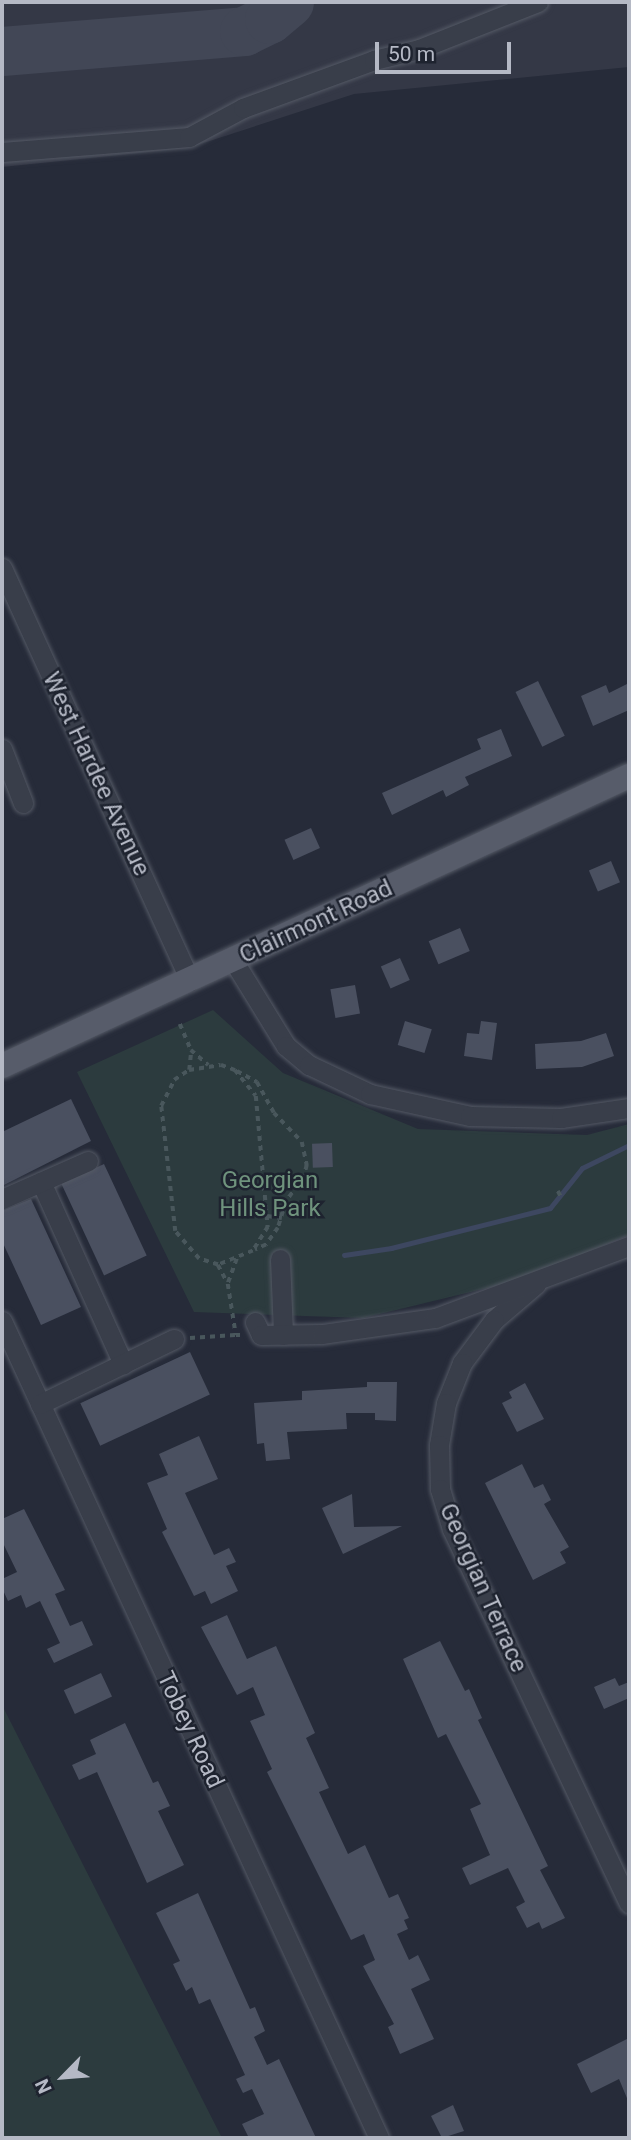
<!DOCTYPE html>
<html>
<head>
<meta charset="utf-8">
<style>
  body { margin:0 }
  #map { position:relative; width:631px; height:2140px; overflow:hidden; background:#262b39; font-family:Roboto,sans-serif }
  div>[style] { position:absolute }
  .airport>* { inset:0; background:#343846 }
  .green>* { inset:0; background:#2c3b3e }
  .stream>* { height:5px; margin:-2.5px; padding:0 2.5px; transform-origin:2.5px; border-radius:2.5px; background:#3d4760 }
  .taxiway>* { height:49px; margin:-24.5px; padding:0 24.5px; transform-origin:24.5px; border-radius:24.5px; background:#424756 }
  .building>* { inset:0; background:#4a5060; transform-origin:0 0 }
  .path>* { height:3.5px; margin-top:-1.75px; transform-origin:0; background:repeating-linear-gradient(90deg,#49575c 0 5px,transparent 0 10px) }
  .roads { filter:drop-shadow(0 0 2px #545965) drop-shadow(0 0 2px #545965) }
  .minor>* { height:19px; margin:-9.5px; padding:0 9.5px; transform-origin:9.5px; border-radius:9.5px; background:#393e4a }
  .major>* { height:24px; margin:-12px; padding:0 12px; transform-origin:12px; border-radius:12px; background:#575c6a }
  span { translate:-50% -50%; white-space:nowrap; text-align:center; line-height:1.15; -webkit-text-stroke:5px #1e232f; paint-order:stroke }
  .street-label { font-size:24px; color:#b5b9c5 }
  .park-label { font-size:24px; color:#6f937d }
  .frame { position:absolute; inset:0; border:4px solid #b5b9c5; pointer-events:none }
  .north { position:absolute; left:28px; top:2042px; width:70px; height:70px; -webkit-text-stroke:5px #1e232f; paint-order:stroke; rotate:245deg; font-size:19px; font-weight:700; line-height:28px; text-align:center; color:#b5b9c5 }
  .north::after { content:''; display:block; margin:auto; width:24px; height:32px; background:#b5b9c5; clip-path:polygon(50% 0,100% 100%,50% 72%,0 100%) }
  .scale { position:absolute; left:375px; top:42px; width:136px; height:32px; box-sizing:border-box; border:4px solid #b5b9c5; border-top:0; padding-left:9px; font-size:21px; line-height:24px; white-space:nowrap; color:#b5b9c5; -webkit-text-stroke:5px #1e232f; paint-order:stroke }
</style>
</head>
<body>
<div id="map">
  <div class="airport">
    <div style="clip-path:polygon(2px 2px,629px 2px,629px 67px,354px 94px,188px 148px,2px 167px)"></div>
  </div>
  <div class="green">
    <div style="clip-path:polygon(213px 1010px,283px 1073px,418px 1129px,587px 1135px,629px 1124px,629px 1235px,516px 1281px,363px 1318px,194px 1312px,77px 1072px)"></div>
    <div style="clip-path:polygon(2px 1705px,41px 1782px,222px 2138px,2px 2138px)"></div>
  </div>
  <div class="stream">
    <div style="left:344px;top:1255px;width:48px;rotate:-8.5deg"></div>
    <div style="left:391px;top:1248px;width:164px;rotate:-14.1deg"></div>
    <div style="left:550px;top:1208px;width:51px;rotate:-51.3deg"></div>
    <div style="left:582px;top:1168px;width:52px;rotate:-26.1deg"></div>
  </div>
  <div class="taxiway">
    <div style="left:2px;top:51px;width:243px;rotate:-4.7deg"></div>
    <div style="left:244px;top:31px;width:28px;rotate:-26deg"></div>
    <div style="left:269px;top:19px;width:26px;rotate:-40deg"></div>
  </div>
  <div class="building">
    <div style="left:538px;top:681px;width:61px;height:25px;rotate:64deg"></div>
    <div style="clip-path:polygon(629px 683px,629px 710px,593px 726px,581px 696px,606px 685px,609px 693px)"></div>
    <div style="clip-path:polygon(501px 729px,512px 756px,465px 777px,469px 785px,446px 797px,443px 790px,392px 815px,382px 793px,481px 749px,477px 739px)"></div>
    <div style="left:311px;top:828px;width:22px;height:29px;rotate:66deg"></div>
    <div style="left:611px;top:861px;width:23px;height:24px;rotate:67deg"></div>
    <div style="left:460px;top:928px;width:25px;height:34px;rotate:67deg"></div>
    <div style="left:400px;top:958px;width:24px;height:21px;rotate:66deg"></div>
    <div style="left:355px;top:985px;width:29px;height:25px;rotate:80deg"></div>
    <div style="left:405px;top:1021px;width:28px;height:25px;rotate:17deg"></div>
    <div style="clip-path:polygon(481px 1021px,497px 1023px,492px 1060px,464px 1056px,467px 1033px,479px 1034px)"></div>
    <div style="clip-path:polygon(606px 1033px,614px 1056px,582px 1067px,536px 1069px,535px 1044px,581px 1041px)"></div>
    <div style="clip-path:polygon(71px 1099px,91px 1141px,2px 1186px,2px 1132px)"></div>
    <div style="left:332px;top:1143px;width:24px;height:20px;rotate:88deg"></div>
    <div style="left:104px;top:1164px;width:101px;height:47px;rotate:65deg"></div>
    <div style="clip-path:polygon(31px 1199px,81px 1307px,41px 1325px,2px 1241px,2px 1211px)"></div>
    <div style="left:190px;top:1352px;width:47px;height:121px;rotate:65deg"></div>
    <div style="clip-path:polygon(367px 1382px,397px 1382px,396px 1421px,375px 1420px,375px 1413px,346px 1413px,347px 1429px,287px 1432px,290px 1459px,266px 1461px,264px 1443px,257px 1444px,254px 1403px,302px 1400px,302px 1391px,367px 1387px)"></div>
    <div style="clip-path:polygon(525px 1383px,544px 1419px,517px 1432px,502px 1403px,512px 1398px,509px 1392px)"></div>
    <div style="clip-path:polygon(199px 1436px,218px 1479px,185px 1493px,214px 1555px,229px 1548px,236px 1562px,226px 1566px,238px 1591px,211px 1604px,205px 1591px,194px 1596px,162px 1532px,167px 1529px,147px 1483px,168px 1475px,159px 1454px)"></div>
    <div style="clip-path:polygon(522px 1464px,534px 1488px,543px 1484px,551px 1500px,544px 1504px,569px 1547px,560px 1552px,566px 1563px,533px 1580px,485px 1483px)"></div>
    <div style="clip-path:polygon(352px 1494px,354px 1527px,402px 1526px,343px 1554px,322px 1508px)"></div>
    <div style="clip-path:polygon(24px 1509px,65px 1590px,55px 1594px,70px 1626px,82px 1621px,93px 1645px,54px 1663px,47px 1649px,60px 1643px,40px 1601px,26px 1608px,21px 1595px,8px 1601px,2px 1588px,2px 1579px,17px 1572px,2px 1541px,2px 1519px)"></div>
    <div style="clip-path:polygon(227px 1615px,247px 1659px,276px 1646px,315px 1733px,306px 1738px,329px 1788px,319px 1792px,348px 1854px,365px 1845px,389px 1898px,398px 1894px,409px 1918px,404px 1920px,408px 1929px,397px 1934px,409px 1960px,418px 1955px,430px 1980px,411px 1989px,434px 2039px,400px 2054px,388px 2027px,394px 2024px,363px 1966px,375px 1960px,364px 1934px,351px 1940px,267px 1772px,272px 1769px,250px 1721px,265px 1715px,253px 1687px,237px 1695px,201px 1627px)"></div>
    <div style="clip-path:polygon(440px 1641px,465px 1691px,469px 1689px,482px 1718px,478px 1720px,548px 1866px,540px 1870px,565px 1918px,542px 1929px,539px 1922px,527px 1928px,516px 1907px,525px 1902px,508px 1868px,470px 1885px,462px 1868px,490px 1855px,470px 1809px,481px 1804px,446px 1734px,438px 1738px,403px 1659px)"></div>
    <div style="left:101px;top:1673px;width:26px;height:41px;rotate:65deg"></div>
    <div style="clip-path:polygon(615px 1678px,619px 1686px,629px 1682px,629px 1698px,604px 1709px,594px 1687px)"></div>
    <div style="clip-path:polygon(125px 1723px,153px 1783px,158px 1781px,170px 1806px,158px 1811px,184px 1865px,147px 1883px,97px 1772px,79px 1780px,72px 1765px,96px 1754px,90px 1740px)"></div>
    <div style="clip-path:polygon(198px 1893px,250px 2009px,255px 2007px,265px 2031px,254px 2037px,267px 2065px,279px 2059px,316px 2138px,249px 2138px,242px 2124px,264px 2114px,252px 2089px,243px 2093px,236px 2079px,245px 2075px,210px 1999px,199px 2004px,192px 1987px,186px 1991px,173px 1964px,180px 1961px,156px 1913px)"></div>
    <div style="clip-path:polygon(629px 2038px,629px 2103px,619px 2079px,591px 2093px,577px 2064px)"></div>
    <div style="clip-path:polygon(453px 2105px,464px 2131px,442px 2138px,431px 2116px)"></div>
  </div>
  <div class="path">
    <div style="left:180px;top:1024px;width:28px;rotate:67deg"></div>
    <div style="left:191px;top:1050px;width:23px;rotate:41deg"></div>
    <div style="left:221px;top:1065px;width:15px;rotate:20deg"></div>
    <div style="left:235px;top:1070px;width:33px;rotate:51deg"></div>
    <div style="left:256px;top:1096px;width:132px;rotate:84.8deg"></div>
    <div style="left:268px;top:1227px;width:28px;rotate:122deg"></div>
    <div style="left:253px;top:1251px;width:38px;rotate:158deg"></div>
    <div style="left:218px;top:1265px;width:20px;rotate:-162deg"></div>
    <div style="left:199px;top:1259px;width:37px;rotate:-131deg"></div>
    <div style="left:175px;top:1231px;width:126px;rotate:-96.4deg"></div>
    <div style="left:161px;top:1106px;width:29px;rotate:-63deg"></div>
    <div style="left:174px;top:1080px;width:18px;rotate:-34deg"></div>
    <div style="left:189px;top:1070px;width:32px;rotate:-9deg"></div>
    <div style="left:189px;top:1070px;width:20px;rotate:-84deg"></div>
    <div style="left:237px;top:1071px;width:23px;rotate:29deg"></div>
    <div style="left:257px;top:1082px;width:35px;rotate:61deg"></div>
    <div style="left:274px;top:1113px;width:40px;rotate:46deg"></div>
    <div style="left:302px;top:1142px;width:24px;rotate:78deg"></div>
    <div style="left:307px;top:1165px;width:12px;rotate:104deg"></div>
    <div style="left:304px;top:1177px;width:31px;rotate:126deg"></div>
    <div style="left:286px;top:1202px;width:27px;rotate:107deg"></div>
    <div style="left:278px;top:1228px;width:21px;rotate:125deg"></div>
    <div style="left:266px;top:1245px;width:12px;rotate:156deg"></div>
    <div style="left:558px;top:1191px;width:9px;rotate:63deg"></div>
    <div style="left:267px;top:1216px;width:15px;rotate:8deg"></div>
    <div style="left:237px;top:1259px;width:27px;rotate:110deg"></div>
    <div style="left:228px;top:1284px;width:52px;rotate:81.1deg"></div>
    <div style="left:236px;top:1335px;width:4px"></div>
    <div style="left:218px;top:1265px;width:19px;rotate:62deg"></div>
    <div style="left:190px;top:1338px;width:45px;rotate:-3.8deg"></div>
  </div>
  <div class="roads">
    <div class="minor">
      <div style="left:2px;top:152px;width:188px;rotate:-4.6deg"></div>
      <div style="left:189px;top:137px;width:61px;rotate:-28.2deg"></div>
      <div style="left:243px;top:108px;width:140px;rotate:-20.1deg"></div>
      <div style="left:374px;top:60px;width:46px;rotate:-13.7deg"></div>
      <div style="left:419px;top:49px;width:128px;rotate:-21.6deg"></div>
      <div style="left:2px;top:568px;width:454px;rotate:65.5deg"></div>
      <div style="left:2px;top:749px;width:58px;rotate:68.7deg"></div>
      <div style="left:233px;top:960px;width:101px;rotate:58.4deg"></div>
      <div style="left:286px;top:1046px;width:30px;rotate:40deg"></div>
      <div style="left:309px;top:1065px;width:68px;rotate:25.4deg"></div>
      <div style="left:370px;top:1094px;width:102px;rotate:12.4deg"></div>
      <div style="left:470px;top:1116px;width:91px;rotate:1.3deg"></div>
      <div style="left:561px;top:1118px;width:69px;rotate:-8.4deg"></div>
      <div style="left:41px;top:1182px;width:200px;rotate:65.7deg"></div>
      <div style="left:2px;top:1199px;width:94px;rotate:-23.8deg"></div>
      <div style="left:280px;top:1259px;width:76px;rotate:87.7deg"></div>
      <div style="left:536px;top:1284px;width:55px;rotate:139.4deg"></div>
      <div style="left:494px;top:1320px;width:54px;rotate:126.7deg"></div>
      <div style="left:462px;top:1363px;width:43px;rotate:111.8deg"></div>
      <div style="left:446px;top:1403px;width:43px;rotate:99.5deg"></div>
      <div style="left:439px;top:1445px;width:44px;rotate:88.7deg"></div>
      <div style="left:440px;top:1489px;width:42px;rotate:73.3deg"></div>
      <div style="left:452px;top:1529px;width:414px;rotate:64.7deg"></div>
      <div style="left:2px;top:1321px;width:900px;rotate:65.23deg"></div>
      <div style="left:255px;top:1322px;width:14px;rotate:65deg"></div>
      <div style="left:261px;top:1335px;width:61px;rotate:-0.9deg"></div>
      <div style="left:322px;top:1334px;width:114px;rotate:-8.1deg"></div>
      <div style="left:435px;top:1318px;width:207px;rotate:-20.4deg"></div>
      <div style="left:40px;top:1404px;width:149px;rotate:-25.9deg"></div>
    </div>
    <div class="major">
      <div style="left:2px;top:1066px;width:691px;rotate:-24.82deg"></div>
    </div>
  </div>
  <div class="street-label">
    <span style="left:96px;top:774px;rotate:65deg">West Hardee Avenue</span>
    <span style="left:316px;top:922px;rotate:-25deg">Clairmont Road</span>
    <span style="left:483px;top:1588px;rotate:66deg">Georgian Terrace</span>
    <span style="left:190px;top:1730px;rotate:65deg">Tobey Road</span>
  </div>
  <div class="park-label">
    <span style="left:270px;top:1195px">Georgian<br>Hills Park</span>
  </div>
  <div class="frame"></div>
  <div class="north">N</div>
  <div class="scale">50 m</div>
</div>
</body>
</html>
